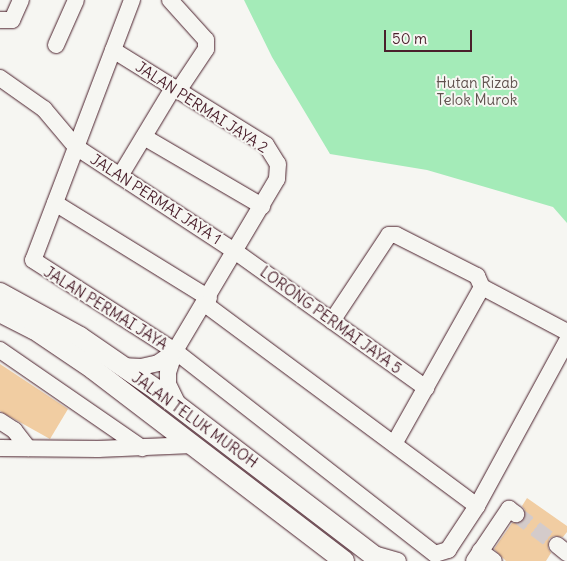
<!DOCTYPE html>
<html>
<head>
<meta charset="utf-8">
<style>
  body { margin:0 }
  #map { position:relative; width:567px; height:561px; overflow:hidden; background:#f6f6f2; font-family:Delius,sans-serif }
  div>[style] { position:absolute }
  .green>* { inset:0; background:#a4ebb8 }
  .building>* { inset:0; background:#f1cda2 }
  .minor-tunnel>* { height:16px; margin-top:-8px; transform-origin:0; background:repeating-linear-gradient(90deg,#d4cbca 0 16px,transparent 0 24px) }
  .roads { filter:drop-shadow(0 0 1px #4a1f2b) drop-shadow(0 0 1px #4a1f2b) }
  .minor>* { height:16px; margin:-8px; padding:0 8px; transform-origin:8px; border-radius:8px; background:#f6f6f2 }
  .major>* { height:20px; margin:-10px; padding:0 10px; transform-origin:10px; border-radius:10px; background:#f6f6f2 }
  span { translate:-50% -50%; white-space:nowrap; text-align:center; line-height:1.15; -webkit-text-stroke:4px #f6f6f2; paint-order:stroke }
  .park-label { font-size:15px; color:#60524e }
  .street-label { font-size:15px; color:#4a1f2b }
  .scale { position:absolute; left:384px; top:30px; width:88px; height:22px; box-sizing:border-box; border:2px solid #4a1f2b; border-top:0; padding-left:6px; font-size:15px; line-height:18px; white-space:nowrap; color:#4a1f2b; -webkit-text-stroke:4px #f6f6f2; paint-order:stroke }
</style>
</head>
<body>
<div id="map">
  <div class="green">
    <div style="clip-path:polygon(244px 0,567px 0,567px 223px,553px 207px,427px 170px,330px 154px,272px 57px)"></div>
  </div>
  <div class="building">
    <div style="clip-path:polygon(0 364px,68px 409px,50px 439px,0 411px)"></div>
    <div style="clip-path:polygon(527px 498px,567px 526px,567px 532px,563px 537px,554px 536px,549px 539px,548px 548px,551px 553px,546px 561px,506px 561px,494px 549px,512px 523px,520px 523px,524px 519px,525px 510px,522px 506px)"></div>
  </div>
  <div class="minor-tunnel">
    <div style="left:516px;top:514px;width:51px;rotate:37.1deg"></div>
  </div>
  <div class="roads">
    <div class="minor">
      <div style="left:132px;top:0;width:278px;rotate:110.8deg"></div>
      <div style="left:33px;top:260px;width:169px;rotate:32.7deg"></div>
      <div style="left:175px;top:351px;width:330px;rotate:38deg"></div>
      <div style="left:435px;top:554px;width:14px;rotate:-17deg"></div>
      <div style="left:448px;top:550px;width:53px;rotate:-56.6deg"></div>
      <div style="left:170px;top:0;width:54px;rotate:48deg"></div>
      <div style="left:206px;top:40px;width:9px;rotate:90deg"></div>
      <div style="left:206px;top:49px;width:50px;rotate:123.7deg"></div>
      <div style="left:0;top:20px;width:12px"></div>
      <div style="left:12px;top:20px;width:22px;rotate:-66deg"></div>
      <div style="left:56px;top:45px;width:49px;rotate:-66deg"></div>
      <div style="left:113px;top:50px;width:180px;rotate:31.8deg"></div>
      <div style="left:266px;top:145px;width:22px;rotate:58deg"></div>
      <div style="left:278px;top:164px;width:15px;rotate:94deg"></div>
      <div style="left:277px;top:179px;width:200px;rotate:120.7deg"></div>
      <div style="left:175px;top:351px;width:22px;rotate:108deg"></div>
      <div style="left:168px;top:372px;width:12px;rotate:90deg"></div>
      <div style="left:168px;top:384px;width:25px;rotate:64deg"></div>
      <div style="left:0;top:78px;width:54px;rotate:35.2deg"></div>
      <div style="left:44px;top:109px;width:50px;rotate:49.9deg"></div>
      <div style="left:76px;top:147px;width:191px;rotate:33.3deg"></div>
      <div style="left:236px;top:252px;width:234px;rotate:35.6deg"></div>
      <div style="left:144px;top:137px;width:137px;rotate:30.3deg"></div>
      <div style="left:120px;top:176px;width:103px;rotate:-58.9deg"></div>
      <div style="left:55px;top:203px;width:181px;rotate:31.7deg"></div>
      <div style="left:482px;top:287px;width:96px;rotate:27.9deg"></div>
      <div style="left:205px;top:304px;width:339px;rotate:36.6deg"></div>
      <div style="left:477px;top:506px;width:188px;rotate:-61.4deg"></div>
      <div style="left:332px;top:321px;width:103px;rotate:-56.5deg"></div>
      <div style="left:389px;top:235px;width:7px"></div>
      <div style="left:396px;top:235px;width:91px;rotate:26.8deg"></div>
      <div style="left:477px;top:276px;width:12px;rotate:66deg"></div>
      <div style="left:0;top:350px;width:173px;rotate:34.6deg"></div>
      <div style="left:122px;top:366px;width:19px;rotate:3deg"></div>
      <div style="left:141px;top:367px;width:17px;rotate:-13deg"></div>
      <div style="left:158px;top:363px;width:21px;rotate:-35deg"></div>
      <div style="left:0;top:421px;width:17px;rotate:33deg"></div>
      <div style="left:14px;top:430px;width:23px;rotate:52deg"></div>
      <div style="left:394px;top:444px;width:180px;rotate:-60.7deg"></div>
      <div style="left:0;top:448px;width:98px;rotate:0.6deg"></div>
      <div style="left:98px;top:449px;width:95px;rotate:-2.4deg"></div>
      <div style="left:557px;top:545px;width:13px;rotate:39deg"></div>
      <div style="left:480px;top:551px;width:17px;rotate:36deg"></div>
      <div style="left:370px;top:553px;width:29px;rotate:16deg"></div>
      <div style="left:474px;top:561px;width:63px;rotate:-56.1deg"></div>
      <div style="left:509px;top:509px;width:9px;rotate:36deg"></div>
    </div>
    <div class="major">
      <div style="left:0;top:293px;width:91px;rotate:28.8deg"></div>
      <div style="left:80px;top:337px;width:93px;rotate:34.5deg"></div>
      <div style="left:157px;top:390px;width:282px;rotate:37.4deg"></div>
      <div style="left:0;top:312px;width:38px;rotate:27deg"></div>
      <div style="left:34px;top:329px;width:71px;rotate:34.1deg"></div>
      <div style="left:93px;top:369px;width:316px;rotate:37.4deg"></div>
    </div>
  </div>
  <div class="park-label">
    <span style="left:477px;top:91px">Hutan Rizab<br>Telok Murok</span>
  </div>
  <div class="street-label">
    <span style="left:202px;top:107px;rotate:33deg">JALAN PERMAI JAYA 2</span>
    <span style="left:156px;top:199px;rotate:33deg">JALAN PERMAI JAYA 1</span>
    <span style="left:106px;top:308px;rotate:32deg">JALAN PERMAI JAYA</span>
    <span style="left:331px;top:320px;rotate:36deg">LORONG PERMAI JAYA 5</span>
    <span style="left:195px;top:420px;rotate:36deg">JALAN TELUK MUROH</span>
  </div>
  <div class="scale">50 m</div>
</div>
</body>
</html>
